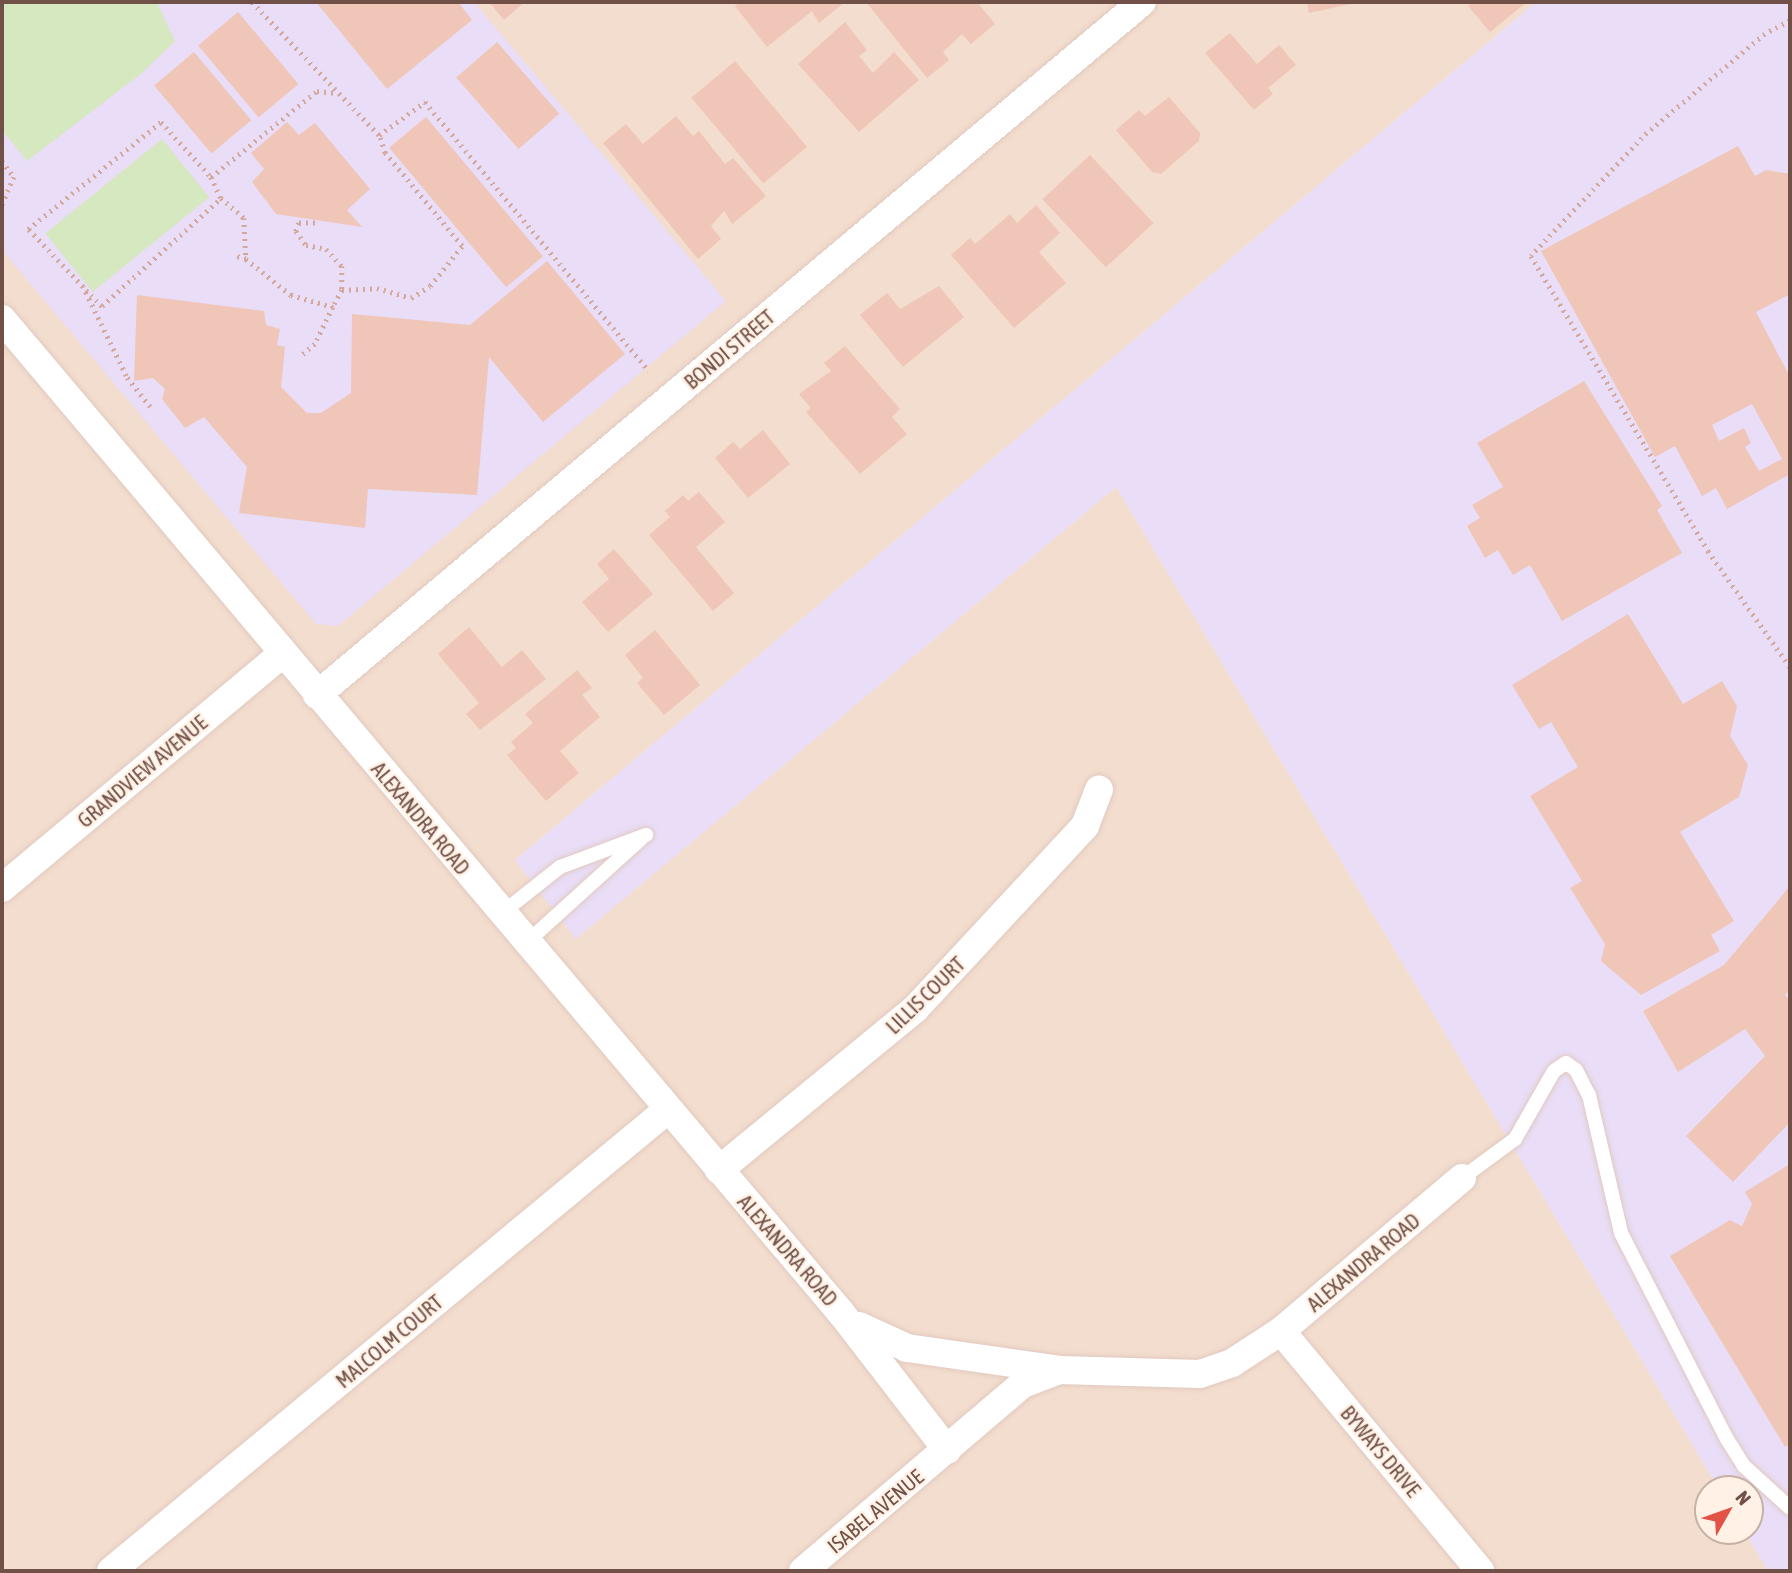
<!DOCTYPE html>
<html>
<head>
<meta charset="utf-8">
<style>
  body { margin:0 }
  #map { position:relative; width:1792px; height:1573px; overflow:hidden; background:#fbece0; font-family:"Asap Condensed",sans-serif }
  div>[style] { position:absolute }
  .residential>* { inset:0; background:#f3ddce }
  .education>* { inset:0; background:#e9ddf7 }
  .green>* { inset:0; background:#d6e8bf; transform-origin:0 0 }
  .building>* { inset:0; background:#f0c6b8; transform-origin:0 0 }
  .path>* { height:4.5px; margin-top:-2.25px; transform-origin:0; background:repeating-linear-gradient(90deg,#d4a99c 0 2px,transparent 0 7px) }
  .roads { filter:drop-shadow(0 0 2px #e1c9bf) drop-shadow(0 0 2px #e1c9bf) }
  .service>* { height:14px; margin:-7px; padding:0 7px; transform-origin:7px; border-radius:7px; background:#fff }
  .minor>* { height:28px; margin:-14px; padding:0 14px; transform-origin:14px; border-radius:14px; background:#fff }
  span { translate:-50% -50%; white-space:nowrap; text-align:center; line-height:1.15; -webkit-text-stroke:5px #fff1e5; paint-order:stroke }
  .street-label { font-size:21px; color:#715048 }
  .frame { position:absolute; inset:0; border:4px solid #715048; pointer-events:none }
  .north { position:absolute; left:1694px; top:1475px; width:70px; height:70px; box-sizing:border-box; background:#fff1e5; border:2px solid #c6b1a6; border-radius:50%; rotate:50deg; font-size:19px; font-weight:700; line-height:28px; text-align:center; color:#715048 }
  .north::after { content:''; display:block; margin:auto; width:24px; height:32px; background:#e35247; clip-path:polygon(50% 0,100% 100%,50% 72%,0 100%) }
</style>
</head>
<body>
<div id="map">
  <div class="residential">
    <div style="clip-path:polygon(2px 2px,1536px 2px,515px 860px,577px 938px,1116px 487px,1719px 1489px,1708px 1489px,1708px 1531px,1744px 1531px,1768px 1571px,2px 1571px)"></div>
  </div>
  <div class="education">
    <div style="clip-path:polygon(2px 2px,474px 2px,726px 301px,338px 626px,316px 624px,2px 250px)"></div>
    <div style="clip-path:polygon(1536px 2px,1790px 2px,1790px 1571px,1768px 1571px,1744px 1531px,1750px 1531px,1750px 1489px,1719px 1489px,1116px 487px,576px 939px,515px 860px)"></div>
  </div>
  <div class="green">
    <div style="clip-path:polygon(2px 2px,157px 2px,175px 41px,142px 73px,27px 161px,2px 130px)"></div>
    <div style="left:162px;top:139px;width:75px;height:150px;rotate:51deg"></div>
  </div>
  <div class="building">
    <div style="clip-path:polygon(316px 2px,458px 2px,472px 20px,387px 89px)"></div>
    <div style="clip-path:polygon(489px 2px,525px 2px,504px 20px)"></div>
    <div style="clip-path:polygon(740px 2px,845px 2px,819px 23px,812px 11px,767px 47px,735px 6px)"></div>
    <div style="clip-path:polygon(866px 2px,977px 2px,995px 24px,971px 44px,962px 34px,943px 52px,949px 60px,927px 78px)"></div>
    <div style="clip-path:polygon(1307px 2px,1360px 2px,1309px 13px)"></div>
    <div style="clip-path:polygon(1474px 2px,1527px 2px,1490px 32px,1468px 6px)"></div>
    <div style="left:238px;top:12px;width:94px;height:52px;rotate:50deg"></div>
    <div style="clip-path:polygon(845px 22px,867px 50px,859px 56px,873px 73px,894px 52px,919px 80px,859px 132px,798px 64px)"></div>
    <div style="clip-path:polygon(1230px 33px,1257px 64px,1279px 45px,1296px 65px,1268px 88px,1273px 94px,1254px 110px,1205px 53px)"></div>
    <div style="left:497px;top:42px;width:95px;height:54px;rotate:49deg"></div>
    <div style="left:194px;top:52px;width:89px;height:52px;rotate:50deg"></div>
    <div style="left:735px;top:61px;width:112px;height:57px;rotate:50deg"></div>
    <div style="clip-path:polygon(1169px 97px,1200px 133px,1199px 141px,1161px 174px,1152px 172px,1116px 130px,1139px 110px,1145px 116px)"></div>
    <div style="clip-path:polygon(676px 116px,693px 136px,699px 131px,725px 164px,733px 158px,766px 196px,732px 224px,724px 211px,711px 226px,721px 239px,698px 259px,603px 143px,626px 124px,643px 144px)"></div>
    <div style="left:426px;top:117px;width:182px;height:48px;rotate:50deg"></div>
    <div style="clip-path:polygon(287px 122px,299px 135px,315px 123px,370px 189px,347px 210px,362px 227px,276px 214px,252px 182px,264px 169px,251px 153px)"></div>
    <div style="clip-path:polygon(evenodd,1738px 146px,1755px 176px,1766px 170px,1790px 174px,1790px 294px,1756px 312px,1790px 377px,1790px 474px,1727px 509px,1716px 488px,1702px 496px,1675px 446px,1655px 457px,1541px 251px,1738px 146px,1752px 404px,1782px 459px,1759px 471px,1745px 447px,1751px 443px,1744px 428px,1719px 441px,1712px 425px,1752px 404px)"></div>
    <div style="left:1090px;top:155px;width:93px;height:65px;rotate:47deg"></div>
    <div style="clip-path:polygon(1036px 205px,1060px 233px,1039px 252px,1066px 283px,1014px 328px,951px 255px,970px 238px,975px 244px,1010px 214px,1017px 223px)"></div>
    <div style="clip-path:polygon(547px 261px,625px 354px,543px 422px,489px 357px,477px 495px,368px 489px,365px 528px,239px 513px,247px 467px,204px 417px,185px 428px,162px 399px,165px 389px,153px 378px,134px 381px,137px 295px,264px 311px,266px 325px,280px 329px,277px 345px,285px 347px,281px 387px,307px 413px,321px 413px,351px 393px,352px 314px,470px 325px)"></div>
    <div style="clip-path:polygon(939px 286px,964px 317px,903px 367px,860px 315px,887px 293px,900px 309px)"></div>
    <div style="clip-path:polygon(845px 346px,900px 409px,892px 417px,907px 434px,860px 474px,806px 412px,811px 408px,799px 394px,831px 371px,824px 363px)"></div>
    <div style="clip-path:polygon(1584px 381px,1662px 506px,1657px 510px,1682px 553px,1562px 621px,1530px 565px,1513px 575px,1498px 550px,1485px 558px,1467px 526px,1480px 518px,1472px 505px,1503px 487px,1477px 443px)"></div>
    <div style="clip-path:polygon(763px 430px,790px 464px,748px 498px,715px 458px,733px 442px,740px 449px)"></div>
    <div style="clip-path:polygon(699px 492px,725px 522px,696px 547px,734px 593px,713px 611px,649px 535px,670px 517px,665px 511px,683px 495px,688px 501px)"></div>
    <div style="clip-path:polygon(614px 549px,653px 594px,608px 632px,582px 602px,609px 579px,597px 564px)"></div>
    <div style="clip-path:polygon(1628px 614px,1683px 704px,1722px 681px,1737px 706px,1730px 736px,1748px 765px,1739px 797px,1680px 832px,1734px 921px,1711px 935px,1720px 951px,1641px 995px,1601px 961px,1605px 944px,1570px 888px,1582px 881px,1530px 796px,1578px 767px,1551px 722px,1539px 729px,1512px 685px)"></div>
    <div style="clip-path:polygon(469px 627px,502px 667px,522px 650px,546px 679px,480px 730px,466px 714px,479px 703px,438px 654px)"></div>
    <div style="clip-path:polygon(655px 630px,700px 685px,664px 715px,637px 683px,643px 678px,625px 655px)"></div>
    <div style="clip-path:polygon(577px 670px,592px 688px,582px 695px,600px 717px,560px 751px,579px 773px,546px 801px,507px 755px,516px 748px,511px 742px,533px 723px,525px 714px)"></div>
    <div style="clip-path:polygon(1790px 886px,1790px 989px,1785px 995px,1790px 1001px,1790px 1122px,1733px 1182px,1686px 1136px,1765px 1056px,1745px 1029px,1678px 1072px,1643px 1011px,1724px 965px)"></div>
    <div style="clip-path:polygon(1790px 1164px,1790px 1444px,1785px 1447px,1670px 1256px,1730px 1220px,1742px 1226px,1752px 1204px,1745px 1192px)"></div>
  </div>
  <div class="path">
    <div style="left:252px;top:2px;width:184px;rotate:46.3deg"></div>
    <div style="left:379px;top:135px;width:57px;rotate:-35.7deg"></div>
    <div style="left:425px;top:102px;width:350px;rotate:50.2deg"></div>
    <div style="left:1790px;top:21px;width:28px;rotate:153deg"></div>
    <div style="left:1765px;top:34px;width:154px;rotate:140deg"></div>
    <div style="left:1647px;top:133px;width:169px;rotate:133.3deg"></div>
    <div style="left:1531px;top:256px;width:344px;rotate:59deg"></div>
    <div style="left:1708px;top:551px;width:142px;rotate:54.7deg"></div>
    <div style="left:2px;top:161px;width:20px;rotate:53deg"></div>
    <div style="left:14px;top:177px;width:30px;rotate:113deg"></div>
    <div style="left:211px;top:177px;width:23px;rotate:65deg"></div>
    <div style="left:315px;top:223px;width:16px;rotate:180deg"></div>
    <div style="left:299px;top:223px;width:9px;rotate:111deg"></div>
    <div style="left:296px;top:231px;width:17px;rotate:54deg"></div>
    <div style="left:306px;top:245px;width:20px;rotate:11deg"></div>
    <div style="left:326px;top:249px;width:23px;rotate:47deg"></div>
    <div style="left:342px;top:266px;width:24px;rotate:90deg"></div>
    <div style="left:342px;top:290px;width:19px;rotate:118deg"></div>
    <div style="left:246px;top:259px;width:58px;rotate:38.7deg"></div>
    <div style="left:291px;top:295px;width:44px;rotate:15.9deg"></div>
    <div style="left:333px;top:307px;width:41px;rotate:115.9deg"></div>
    <div style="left:315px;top:344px;width:20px;rotate:139deg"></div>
    <div style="left:86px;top:290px;width:23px;rotate:45deg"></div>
    <div style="left:102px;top:306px;width:161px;rotate:-42.2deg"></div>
    <div style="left:221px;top:198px;width:30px;rotate:41deg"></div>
    <div style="left:244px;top:218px;width:41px;rotate:87.2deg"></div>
    <div style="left:246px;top:259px;width:11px;rotate:-165deg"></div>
    <div style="left:342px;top:290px;width:35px;rotate:-3deg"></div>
    <div style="left:377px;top:288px;width:35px;rotate:16deg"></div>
    <div style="left:411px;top:298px;width:22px;rotate:-32deg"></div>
    <div style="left:430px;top:286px;width:51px;rotate:-51.3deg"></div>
    <div style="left:462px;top:246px;width:121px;rotate:-129.6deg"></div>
    <div style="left:385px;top:153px;width:19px;rotate:-108deg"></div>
    <div style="left:150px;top:407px;width:39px;rotate:-128deg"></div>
    <div style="left:126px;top:376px;width:99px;rotate:-115.8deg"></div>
    <div style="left:83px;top:287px;width:80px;rotate:-133.5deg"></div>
    <div style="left:28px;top:229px;width:171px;rotate:-38.8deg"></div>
    <div style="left:161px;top:122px;width:74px;rotate:47.7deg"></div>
    <div style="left:211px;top:177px;width:136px;rotate:-39.1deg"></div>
    <div style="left:317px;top:91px;width:19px;rotate:6deg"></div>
  </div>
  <div class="roads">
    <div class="service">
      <div style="left:502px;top:913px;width:74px;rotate:-38.4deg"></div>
      <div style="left:560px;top:867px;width:92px;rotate:-20.4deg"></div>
      <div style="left:526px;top:943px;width:156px;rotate:-42.2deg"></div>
      <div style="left:1462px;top:1178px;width:66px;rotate:-36.3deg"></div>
      <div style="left:1515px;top:1139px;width:78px;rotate:-60.2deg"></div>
      <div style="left:1554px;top:1071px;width:14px;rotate:-34deg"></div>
      <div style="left:1566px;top:1063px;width:12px;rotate:35deg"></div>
      <div style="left:1576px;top:1070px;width:28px;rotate:63deg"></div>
      <div style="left:1589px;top:1095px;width:142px;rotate:76.9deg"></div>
      <div style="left:1621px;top:1233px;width:232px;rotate:62.8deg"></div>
      <div style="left:1727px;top:1439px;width:32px;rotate:58deg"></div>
      <div style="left:1744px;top:1466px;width:62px;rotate:42.4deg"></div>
    </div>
    <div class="minor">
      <div style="left:2px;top:319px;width:1302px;rotate:49.83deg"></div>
      <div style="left:842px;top:1314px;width:172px;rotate:52.3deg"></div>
      <div style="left:317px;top:695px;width:1077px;rotate:-40.03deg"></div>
      <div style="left:2px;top:888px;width:365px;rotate:-39.9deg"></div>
      <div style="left:719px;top:1170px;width:254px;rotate:-39.4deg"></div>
      <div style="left:915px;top:1009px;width:250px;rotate:-47.1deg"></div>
      <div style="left:1085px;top:826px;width:39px;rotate:-69deg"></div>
      <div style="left:859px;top:1326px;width:53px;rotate:24.6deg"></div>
      <div style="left:907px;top:1348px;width:154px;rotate:8.2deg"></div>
      <div style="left:1059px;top:1370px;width:141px;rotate:1.6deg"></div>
      <div style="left:1200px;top:1374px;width:34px;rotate:-19deg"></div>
      <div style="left:1232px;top:1363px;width:59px;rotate:-33.1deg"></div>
      <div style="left:1281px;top:1331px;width:237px;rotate:-40.2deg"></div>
      <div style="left:1281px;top:1331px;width:312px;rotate:50.3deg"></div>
      <div style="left:111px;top:1571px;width:722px;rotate:-39.66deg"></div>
      <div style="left:803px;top:1571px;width:289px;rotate:-40.4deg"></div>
      <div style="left:1023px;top:1384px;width:39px;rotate:-21deg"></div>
    </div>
  </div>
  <div class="street-label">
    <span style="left:729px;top:349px;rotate:-40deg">BONDI STREET</span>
    <span style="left:142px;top:771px;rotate:-40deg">GRANDVIEW AVENUE</span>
    <span style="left:421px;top:818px;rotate:50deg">ALEXANDRA ROAD</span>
    <span style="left:925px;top:995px;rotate:-44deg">LILLIS COURT</span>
    <span style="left:788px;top:1250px;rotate:49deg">ALEXANDRA ROAD</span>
    <span style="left:1363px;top:1262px;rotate:-40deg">ALEXANDRA ROAD</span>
    <span style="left:389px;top:1341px;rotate:-40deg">MALCOLM COURT</span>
    <span style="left:1381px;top:1451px;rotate:50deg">BYWAYS DRIVE</span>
    <span style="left:875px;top:1511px;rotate:-40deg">ISABEL AVENUE</span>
  </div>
  <div class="frame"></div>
  <div class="north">N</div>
</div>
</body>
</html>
